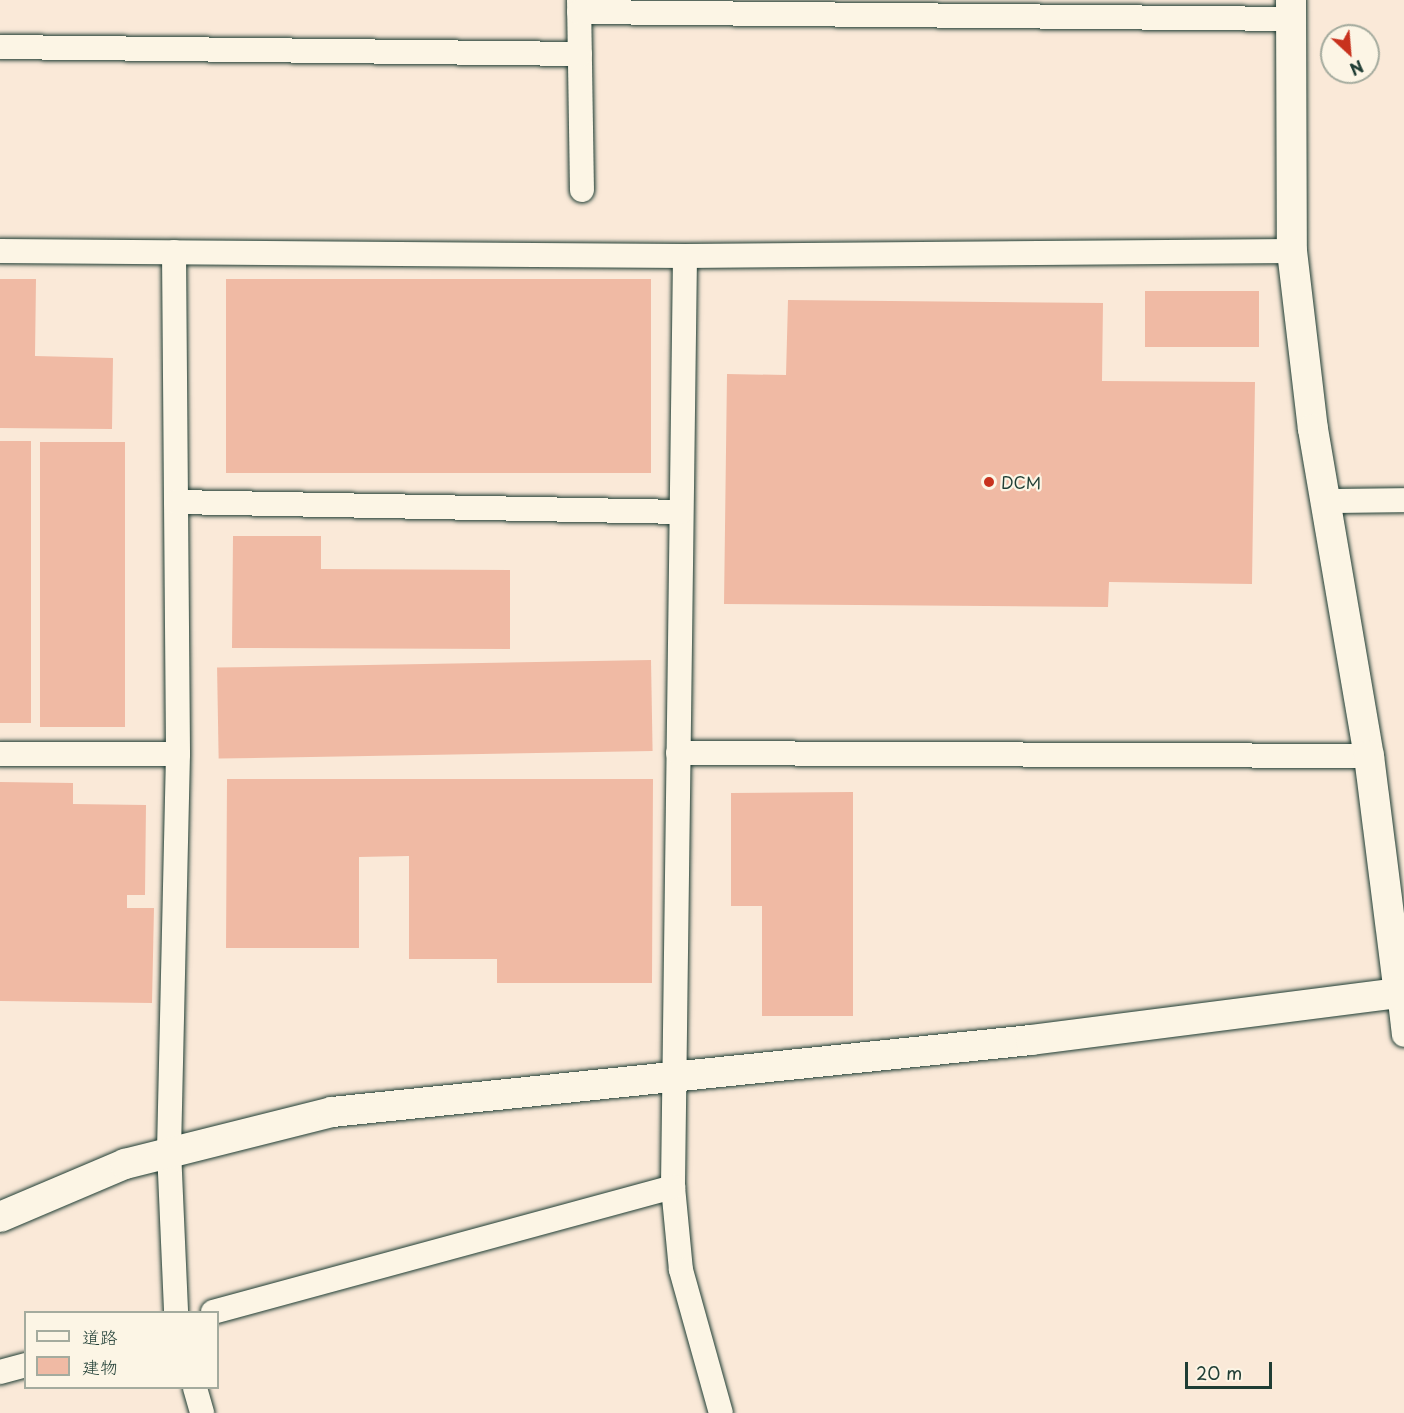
<!DOCTYPE html>
<html>
<head>
<meta charset="utf-8">
<style>
  body { margin:0 }
  #map { position:relative; width:1404px; height:1413px; overflow:hidden; background:#fae9d8; font-family:"Playpen Sans","Klee One",sans-serif }
  div>[style] { position:absolute }
  .building>* { inset:0; background:#f0baa4; transform-origin:0 0 }
  .roads { filter:drop-shadow(0 0 2px #1f3d34) drop-shadow(0 0 2px #1f3d34) }
  .minor>* { height:24px; margin:-12px; padding:0 12px; transform-origin:12px; border-radius:12px; background:#fcf5e5 }
  .tertiary>* { height:30px; margin:-15px; padding:0 15px; transform-origin:15px; border-radius:15px; background:#fcf5e5 }
  .dots>* { width:16px; height:16px; translate:-50% -50%; box-sizing:border-box; border:3px solid #fcf5e5; border-radius:50% }
  span { translate:-50% -50%; white-space:nowrap; text-align:center; line-height:1.15; -webkit-text-stroke:4.5px #fcf5e5; paint-order:stroke }
  .poi-label { font-size:16px; color:#1f3d34 }
  .left { translate:0 -50%; text-align:left }
  .legend { position:absolute; left:24px; top:1311px; width:195px; height:78px; box-sizing:border-box; background:#fcf5e5; border:2px solid #a4ab9e; margin:0; padding:8px 10px; list-style:none; font-size:18px; color:#1f3d34 }
  .legend li { display:flex; align-items:center; gap:12px; height:30px }
  .legend b { width:30px; border:2px solid #a4ab9e }
  .north { position:absolute; left:1320px; top:24px; width:60px; height:60px; box-sizing:border-box; background:#fcf5e5; border:2px solid #a4ab9e; border-radius:50%; rotate:154deg; font-size:16px; font-weight:700; line-height:24px; text-align:center; color:#1f3d34 }
  .north::after { content:''; display:block; margin:auto; width:21px; height:27px; background:#c8321e; clip-path:polygon(50% 0,100% 100%,50% 72%,0 100%) }
  .scale { position:absolute; left:1185px; top:1362px; width:87px; height:27px; box-sizing:border-box; border:3px solid #1f3d34; border-top:0; padding-left:8px; font-size:18px; line-height:21px; white-space:nowrap; color:#1f3d34; -webkit-text-stroke:4px #fcf5e5; paint-order:stroke }
</style>
</head>
<body>
<div id="map">
  <div class="building">
    <div style="clip-path:polygon(0 279px,36px 279px,35px 356px,113px 358px,112px 429px,0 428px)"></div>
    <div style="left:226px;top:279px;width:425px;height:194px"></div>
    <div style="left:1145px;top:291px;width:114px;height:56px"></div>
    <div style="clip-path:polygon(788px 300px,1103px 303px,1102px 381px,1255px 382px,1252px 584px,1109px 582px,1108px 607px,724px 604px,727px 374px,786px 375px)"></div>
    <div style="left:0;top:441px;width:31px;height:282px"></div>
    <div style="left:40px;top:442px;width:85px;height:285px"></div>
    <div style="clip-path:polygon(233px 536px,321px 536px,321px 569px,510px 570px,510px 649px,232px 648px)"></div>
    <div style="left:651px;top:660px;width:91px;height:434px;rotate:89deg"></div>
    <div style="clip-path:polygon(227px 779px,653px 779px,652px 983px,497px 983px,497px 959px,409px 959px,409px 856px,359px 857px,359px 948px,226px 948px)"></div>
    <div style="clip-path:polygon(0 782px,73px 783px,73px 804px,146px 805px,145px 895px,127px 895px,127px 908px,154px 908px,152px 1003px,0 1001px)"></div>
    <div style="clip-path:polygon(853px 792px,853px 1016px,762px 1016px,762px 906px,731px 906px,731px 793px)"></div>
  </div>
  <div class="roads">
    <div class="minor">
      <div style="left:579px;top:0;width:190px;rotate:89.1deg"></div>
      <div style="left:579px;top:12px;width:712px;rotate:0.56deg"></div>
      <div style="left:0;top:47px;width:580px;rotate:0.69deg"></div>
      <div style="left:0;top:251px;width:685px;rotate:0.42deg"></div>
      <div style="left:685px;top:256px;width:607px;rotate:-0.47deg"></div>
      <div style="left:174px;top:252px;width:502px;rotate:89.54deg"></div>
      <div style="left:178px;top:754px;width:396px;rotate:91.3deg"></div>
      <div style="left:169px;top:1150px;width:162px;rotate:87.5deg"></div>
      <div style="left:685px;top:256px;width:931px;rotate:90.74deg"></div>
      <div style="left:673px;top:1187px;width:83px;rotate:84.5deg"></div>
      <div style="left:681px;top:1270px;width:148px;rotate:74.4deg"></div>
      <div style="left:1327px;top:501px;width:77px;rotate:-0.7deg"></div>
      <div style="left:176px;top:502px;width:505px;rotate:1.13deg"></div>
      <div style="left:678px;top:753px;width:691px;rotate:0.25deg"></div>
      <div style="left:0;top:754px;width:178px"></div>
      <div style="left:1399px;top:992px;width:43px;rotate:83.4deg"></div>
      <div style="left:213px;top:1312px;width:477px;rotate:-15.2deg"></div>
      <div style="left:0;top:1372px;width:27px;rotate:-15deg"></div>
      <div style="left:195px;top:1388px;width:26px;rotate:74deg"></div>
    </div>
    <div class="tertiary">
      <div style="left:1291px;top:0;width:251px;rotate:89.8deg"></div>
      <div style="left:1292px;top:251px;width:179px;rotate:83.3deg"></div>
      <div style="left:1313px;top:429px;width:332px;rotate:80.3deg"></div>
      <div style="left:1369px;top:756px;width:238px;rotate:82.8deg"></div>
      <div style="left:0;top:1217px;width:136px;rotate:-23deg"></div>
      <div style="left:125px;top:1164px;width:213px;rotate:-14.1deg"></div>
      <div style="left:332px;top:1112px;width:703px;rotate:-5.88deg"></div>
      <div style="left:1031px;top:1040px;width:376px;rotate:-7.3deg"></div>
    </div>
  </div>
  <div class="dots">
    <div style="left:989px;top:482px;background:#c8321e"></div>
  </div>
  <div class="poi-label">
    <span class="left" style="left:1001px;top:482px">DCM</span>
  </div>
  <ul class="legend">
  <li><b style="height:8px;background:#fcf5e5"></b>道路</li>
  <li><b style="height:16px;background:#f0baa4"></b>建物</li>
  </ul>
  <div class="north">N</div>
  <div class="scale">20 m</div>
</div>
</body>
</html>
